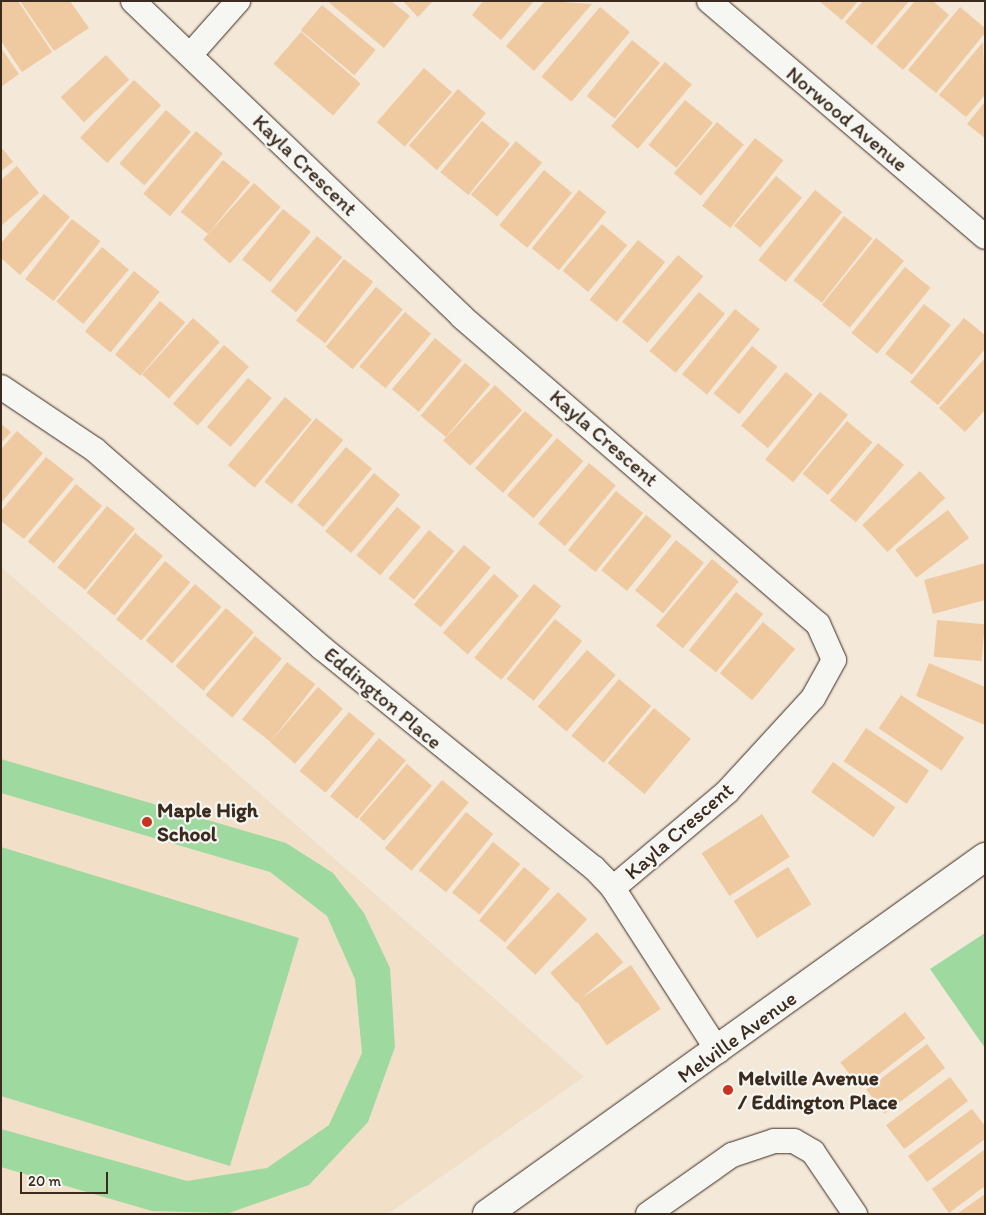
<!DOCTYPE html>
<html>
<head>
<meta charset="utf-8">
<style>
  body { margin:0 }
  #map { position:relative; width:986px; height:1215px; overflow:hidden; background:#f4e8d9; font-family:Itim,sans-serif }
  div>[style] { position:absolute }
  .built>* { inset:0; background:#f2dfc8 }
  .green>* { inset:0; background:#9ed9a0 }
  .building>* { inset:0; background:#efc99f; transform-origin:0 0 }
  .roads { filter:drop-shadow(0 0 1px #3b2a1e) drop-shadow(0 0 1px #3b2a1e) }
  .minor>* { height:24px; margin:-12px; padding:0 12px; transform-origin:12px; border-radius:12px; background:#f6f6f2 }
  .tertiary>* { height:28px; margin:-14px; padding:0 14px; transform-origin:14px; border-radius:14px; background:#f6f6f2 }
  .dots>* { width:14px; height:14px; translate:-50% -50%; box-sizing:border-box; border:2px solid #f6f6f2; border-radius:50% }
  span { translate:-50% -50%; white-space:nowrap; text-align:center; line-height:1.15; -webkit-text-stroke:4.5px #f6f6f2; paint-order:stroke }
  .street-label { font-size:21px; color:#3b2a1e }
  .poi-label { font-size:21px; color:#3b2a1e; font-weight:700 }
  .left { translate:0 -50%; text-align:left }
  .frame { position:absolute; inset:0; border:2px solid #3b2a1e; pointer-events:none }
  .scale { position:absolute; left:20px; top:1172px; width:88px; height:22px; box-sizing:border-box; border:2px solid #3b2a1e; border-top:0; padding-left:6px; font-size:15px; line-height:18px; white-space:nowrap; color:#3b2a1e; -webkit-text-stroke:4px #f6f6f2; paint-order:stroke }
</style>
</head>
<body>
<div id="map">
  <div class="built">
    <div style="clip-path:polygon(1px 567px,584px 1077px,388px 1214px,1px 1214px)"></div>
  </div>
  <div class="green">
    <div style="clip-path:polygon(1px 759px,286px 843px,333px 873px,364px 913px,390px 968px,395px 1047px,368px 1122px,309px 1185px,229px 1213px,152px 1211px,1px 1167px,1px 1129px,187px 1181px,267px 1168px,329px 1125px,362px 1053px,355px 979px,327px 916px,270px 872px,1px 793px)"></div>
    <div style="clip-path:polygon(1px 847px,299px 938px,230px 1166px,1px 1096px)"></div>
    <div style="clip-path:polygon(985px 933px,985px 1048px,930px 969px)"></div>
  </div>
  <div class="building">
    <div style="clip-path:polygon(1px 1px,18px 1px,52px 52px,22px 72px,1px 41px)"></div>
    <div style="clip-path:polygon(20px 1px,70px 1px,89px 28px,54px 51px)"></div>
    <div style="clip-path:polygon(327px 1px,391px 1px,410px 16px,384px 48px)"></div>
    <div style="clip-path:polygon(403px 1px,433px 1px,418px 17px)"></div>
    <div style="clip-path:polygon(483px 1px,534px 1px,501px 40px,472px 15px)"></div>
    <div style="clip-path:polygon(545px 1px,592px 4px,534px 71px,506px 46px)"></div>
    <div style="clip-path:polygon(819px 1px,858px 1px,842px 20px)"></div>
    <div style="clip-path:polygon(863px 1px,909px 1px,872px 45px,845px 22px)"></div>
    <div style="clip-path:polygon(915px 1px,933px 1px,949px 15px,903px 70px,876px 47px)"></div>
    <div style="left:322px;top:5px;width:70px;height:33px;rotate:40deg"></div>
    <div style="left:600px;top:7px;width:39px;height:91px;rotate:40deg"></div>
    <div style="clip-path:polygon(960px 7px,985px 28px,985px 33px,936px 93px,908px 70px)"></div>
    <div style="left:301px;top:32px;width:79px;height:42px;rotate:41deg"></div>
    <div style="left:632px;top:40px;width:36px;height:72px;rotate:39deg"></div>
    <div style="clip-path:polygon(983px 42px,985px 95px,966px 117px,939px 95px)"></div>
    <div style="clip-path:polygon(1px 48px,19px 74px,1px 87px)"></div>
    <div style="left:106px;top:55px;width:34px;height:62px;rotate:47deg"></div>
    <div style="left:665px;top:62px;width:35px;height:84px;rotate:40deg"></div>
    <div style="left:424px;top:68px;width:37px;height:72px;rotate:41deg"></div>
    <div style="left:134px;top:80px;width:37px;height:79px;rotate:43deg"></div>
    <div style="left:458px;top:89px;width:37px;height:75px;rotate:41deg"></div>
    <div style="left:685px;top:100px;width:36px;height:58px;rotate:39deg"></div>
    <div style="clip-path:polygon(985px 102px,985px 138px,967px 124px)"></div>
    <div style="left:166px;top:110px;width:33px;height:71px;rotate:41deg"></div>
    <div style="left:482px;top:121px;width:36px;height:66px;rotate:39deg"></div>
    <div style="left:717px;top:122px;width:35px;height:67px;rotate:40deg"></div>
    <div style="left:196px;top:131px;width:35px;height:82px;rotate:40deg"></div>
    <div style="left:755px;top:138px;width:36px;height:86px;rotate:38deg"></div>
    <div style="left:516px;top:141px;width:34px;height:70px;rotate:40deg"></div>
    <div style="clip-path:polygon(1px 147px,13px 162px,1px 171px)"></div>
    <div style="left:223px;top:160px;width:35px;height:67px;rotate:39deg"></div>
    <div style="clip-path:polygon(17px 166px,39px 193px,1px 226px,1px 180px)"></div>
    <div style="left:544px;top:170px;width:36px;height:71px;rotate:39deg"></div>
    <div style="left:776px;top:176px;width:34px;height:65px;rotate:40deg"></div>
    <div style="left:254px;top:183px;width:36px;height:76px;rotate:42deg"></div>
    <div style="left:579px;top:190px;width:35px;height:75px;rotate:39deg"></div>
    <div style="left:815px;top:190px;width:35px;height:90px;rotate:39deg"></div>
    <div style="clip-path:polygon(44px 194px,70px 217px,20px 275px,1px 258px,1px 243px)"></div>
    <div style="left:283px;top:209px;width:36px;height:65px;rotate:39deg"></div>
    <div style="left:844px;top:216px;width:36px;height:82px;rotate:38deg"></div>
    <div style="left:72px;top:219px;width:36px;height:76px;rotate:38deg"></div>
    <div style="left:602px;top:224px;width:33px;height:61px;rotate:40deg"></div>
    <div style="left:317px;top:236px;width:33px;height:72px;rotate:40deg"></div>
    <div style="left:876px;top:238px;width:36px;height:86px;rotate:39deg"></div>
    <div style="left:638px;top:240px;width:35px;height:77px;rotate:39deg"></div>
    <div style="left:102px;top:247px;width:35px;height:71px;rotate:40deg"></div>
    <div style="left:678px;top:255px;width:33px;height:87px;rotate:40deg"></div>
    <div style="left:344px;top:259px;width:37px;height:78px;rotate:38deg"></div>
    <div style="left:905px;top:267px;width:33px;height:85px;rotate:39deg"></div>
    <div style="left:134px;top:271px;width:33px;height:78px;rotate:39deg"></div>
    <div style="left:376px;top:287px;width:35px;height:78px;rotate:40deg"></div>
    <div style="left:699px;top:292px;width:34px;height:77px;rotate:40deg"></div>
    <div style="left:160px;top:301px;width:33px;height:70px;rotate:40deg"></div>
    <div style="left:924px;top:304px;width:34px;height:63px;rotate:38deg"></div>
    <div style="left:735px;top:309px;width:32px;height:84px;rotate:39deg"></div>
    <div style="left:405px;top:312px;width:34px;height:71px;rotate:40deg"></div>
    <div style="left:193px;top:318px;width:36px;height:76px;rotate:42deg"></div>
    <div style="clip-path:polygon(964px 318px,985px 335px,985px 349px,938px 405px,910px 382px)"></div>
    <div style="left:435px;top:338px;width:35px;height:67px;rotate:40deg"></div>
    <div style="left:224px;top:345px;width:33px;height:78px;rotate:41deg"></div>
    <div style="left:752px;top:346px;width:33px;height:61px;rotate:39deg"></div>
    <div style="clip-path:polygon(985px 358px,985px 410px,965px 432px,939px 408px)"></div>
    <div style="left:465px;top:363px;width:33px;height:69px;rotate:40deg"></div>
    <div style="left:786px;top:372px;width:35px;height:70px;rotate:40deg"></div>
    <div style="left:248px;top:378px;width:31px;height:64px;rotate:40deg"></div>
    <div style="left:495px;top:385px;width:37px;height:76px;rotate:43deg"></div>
    <div style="left:820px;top:392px;width:36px;height:87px;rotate:39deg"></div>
    <div style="left:285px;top:397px;width:35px;height:89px;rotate:40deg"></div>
    <div style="left:525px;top:411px;width:37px;height:76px;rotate:41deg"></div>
    <div style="left:316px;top:418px;width:35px;height:82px;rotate:39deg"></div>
    <div style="left:847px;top:421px;width:33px;height:69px;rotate:40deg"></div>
    <div style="clip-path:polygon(1px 424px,11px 432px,1px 443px)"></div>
    <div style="clip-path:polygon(17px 431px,43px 453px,1px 503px,1px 449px)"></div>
    <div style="left:557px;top:438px;width:35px;height:76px;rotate:41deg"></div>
    <div style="left:878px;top:443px;width:34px;height:75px;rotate:40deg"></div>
    <div style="left:346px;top:447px;width:34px;height:76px;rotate:40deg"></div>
    <div style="clip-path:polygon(46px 457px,74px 479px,24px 539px,1px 521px,1px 511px)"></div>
    <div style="left:589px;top:463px;width:35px;height:79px;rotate:40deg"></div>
    <div style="left:920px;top:471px;width:37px;height:79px;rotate:47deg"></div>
    <div style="left:374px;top:473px;width:34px;height:76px;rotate:40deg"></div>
    <div style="left:76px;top:484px;width:34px;height:75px;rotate:40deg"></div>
    <div style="left:616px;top:491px;width:35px;height:76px;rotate:39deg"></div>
    <div style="left:107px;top:506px;width:36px;height:79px;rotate:39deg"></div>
    <div style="left:397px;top:507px;width:31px;height:63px;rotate:40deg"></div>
    <div style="left:948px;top:510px;width:35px;height:66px;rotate:53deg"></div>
    <div style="left:646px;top:515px;width:33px;height:71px;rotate:39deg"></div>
    <div style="left:429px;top:530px;width:33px;height:63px;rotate:40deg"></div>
    <div style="left:135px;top:533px;width:36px;height:77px;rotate:39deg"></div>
    <div style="left:676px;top:540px;width:36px;height:65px;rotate:39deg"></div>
    <div style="left:464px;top:545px;width:35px;height:78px;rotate:40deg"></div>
    <div style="left:712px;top:559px;width:35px;height:87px;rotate:40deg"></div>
    <div style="left:165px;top:561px;width:33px;height:76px;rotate:40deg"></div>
    <div style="clip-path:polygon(985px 563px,985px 600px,933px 614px,924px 580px)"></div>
    <div style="left:494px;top:574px;width:33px;height:78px;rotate:41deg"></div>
    <div style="left:195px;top:584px;width:35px;height:75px;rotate:41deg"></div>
    <div style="left:534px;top:584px;width:35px;height:95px;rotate:39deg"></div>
    <div style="left:736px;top:592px;width:35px;height:75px;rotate:39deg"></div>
    <div style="left:226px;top:608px;width:37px;height:77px;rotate:41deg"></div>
    <div style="left:555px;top:619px;width:35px;height:77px;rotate:39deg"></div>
    <div style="left:937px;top:620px;width:48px;height:37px;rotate:5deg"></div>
    <div style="left:763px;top:622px;width:42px;height:67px;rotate:40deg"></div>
    <div style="left:255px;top:636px;width:35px;height:77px;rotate:40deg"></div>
    <div style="left:587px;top:650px;width:38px;height:75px;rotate:41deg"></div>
    <div style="left:287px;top:662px;width:36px;height:73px;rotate:38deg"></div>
    <div style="clip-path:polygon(929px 663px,985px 687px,985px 725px,916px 696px)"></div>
    <div style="left:619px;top:679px;width:42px;height:74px;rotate:40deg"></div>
    <div style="left:318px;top:687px;width:33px;height:73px;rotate:41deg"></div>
    <div style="left:901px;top:695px;width:76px;height:40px;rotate:34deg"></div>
    <div style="left:654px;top:708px;width:48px;height:72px;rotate:40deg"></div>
    <div style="left:349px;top:712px;width:34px;height:77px;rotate:40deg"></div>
    <div style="left:866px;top:728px;width:76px;height:40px;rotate:34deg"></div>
    <div style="left:379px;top:738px;width:35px;height:76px;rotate:40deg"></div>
    <div style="left:833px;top:762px;width:77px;height:37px;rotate:36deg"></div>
    <div style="left:407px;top:764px;width:33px;height:73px;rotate:41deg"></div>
    <div style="left:442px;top:780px;width:35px;height:89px;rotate:40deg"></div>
    <div style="left:466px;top:812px;width:35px;height:75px;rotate:39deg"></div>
    <div style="left:762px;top:814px;width:51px;height:72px;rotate:57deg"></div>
    <div style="left:493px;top:842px;width:35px;height:65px;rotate:39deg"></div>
    <div style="left:524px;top:867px;width:34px;height:70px;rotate:40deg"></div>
    <div style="left:788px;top:867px;width:44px;height:64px;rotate:58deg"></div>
    <div style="left:558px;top:892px;width:40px;height:76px;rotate:43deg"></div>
    <div style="left:597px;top:932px;width:40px;height:62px;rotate:49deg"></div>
    <div style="left:631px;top:965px;width:53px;height:65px;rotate:56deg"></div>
    <div style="left:905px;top:1012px;width:33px;height:82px;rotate:52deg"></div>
    <div style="left:927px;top:1044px;width:30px;height:76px;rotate:53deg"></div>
    <div style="left:950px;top:1077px;width:30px;height:80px;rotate:53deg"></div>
    <div style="clip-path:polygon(972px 1109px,985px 1126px,985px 1139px,927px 1182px,908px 1156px)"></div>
    <div style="clip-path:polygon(985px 1149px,985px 1186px,949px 1213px,932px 1189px)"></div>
    <div style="clip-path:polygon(985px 1194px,985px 1214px,957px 1214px)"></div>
  </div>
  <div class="roads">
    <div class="minor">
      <div style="left:133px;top:1px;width:456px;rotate:43.8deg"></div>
      <div style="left:462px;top:317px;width:470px;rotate:40.8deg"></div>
      <div style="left:818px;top:624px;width:39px;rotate:66deg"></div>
      <div style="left:834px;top:660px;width:43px;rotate:118.9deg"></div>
      <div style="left:813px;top:698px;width:127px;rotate:132.5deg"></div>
      <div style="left:727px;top:792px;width:149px;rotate:139.9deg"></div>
      <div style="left:709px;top:1px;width:363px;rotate:40.5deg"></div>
      <div style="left:191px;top:54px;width:71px;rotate:-48.4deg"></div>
      <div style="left:1px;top:387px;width:113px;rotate:33.8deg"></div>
      <div style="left:95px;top:450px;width:301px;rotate:41.1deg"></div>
      <div style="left:322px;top:648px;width:350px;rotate:39deg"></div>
      <div style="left:594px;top:868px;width:28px;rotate:46deg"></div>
      <div style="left:613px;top:888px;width:194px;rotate:57.2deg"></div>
      <div style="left:648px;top:1214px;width:103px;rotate:-35.1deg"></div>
      <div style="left:732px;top:1155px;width:44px;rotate:-18.4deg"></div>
      <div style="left:774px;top:1141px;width:20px"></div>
      <div style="left:794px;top:1141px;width:22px;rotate:30deg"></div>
      <div style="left:813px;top:1152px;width:75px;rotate:55.9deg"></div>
    </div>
    <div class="tertiary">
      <div style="left:487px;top:1214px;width:613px;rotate:-35.64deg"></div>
    </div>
  </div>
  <div class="dots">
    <div style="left:147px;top:822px;background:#c8321e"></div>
    <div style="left:728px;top:1090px;background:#c8321e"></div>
  </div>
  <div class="street-label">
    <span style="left:847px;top:119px;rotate:40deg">Norwood Avenue</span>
    <span style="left:305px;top:165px;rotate:44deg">Kayla Crescent</span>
    <span style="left:604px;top:438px;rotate:41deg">Kayla Crescent</span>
    <span style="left:383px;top:698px;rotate:40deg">Eddington Place</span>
    <span style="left:679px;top:831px;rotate:-41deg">Kayla Crescent</span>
    <span style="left:737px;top:1037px;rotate:-36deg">Melville Avenue</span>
  </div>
  <div class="poi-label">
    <span class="left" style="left:157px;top:822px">Maple High<br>School</span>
    <span class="left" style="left:738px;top:1090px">Melville Avenue<br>/ Eddington Place</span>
  </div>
  <div class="frame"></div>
  <div class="scale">20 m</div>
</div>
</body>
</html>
